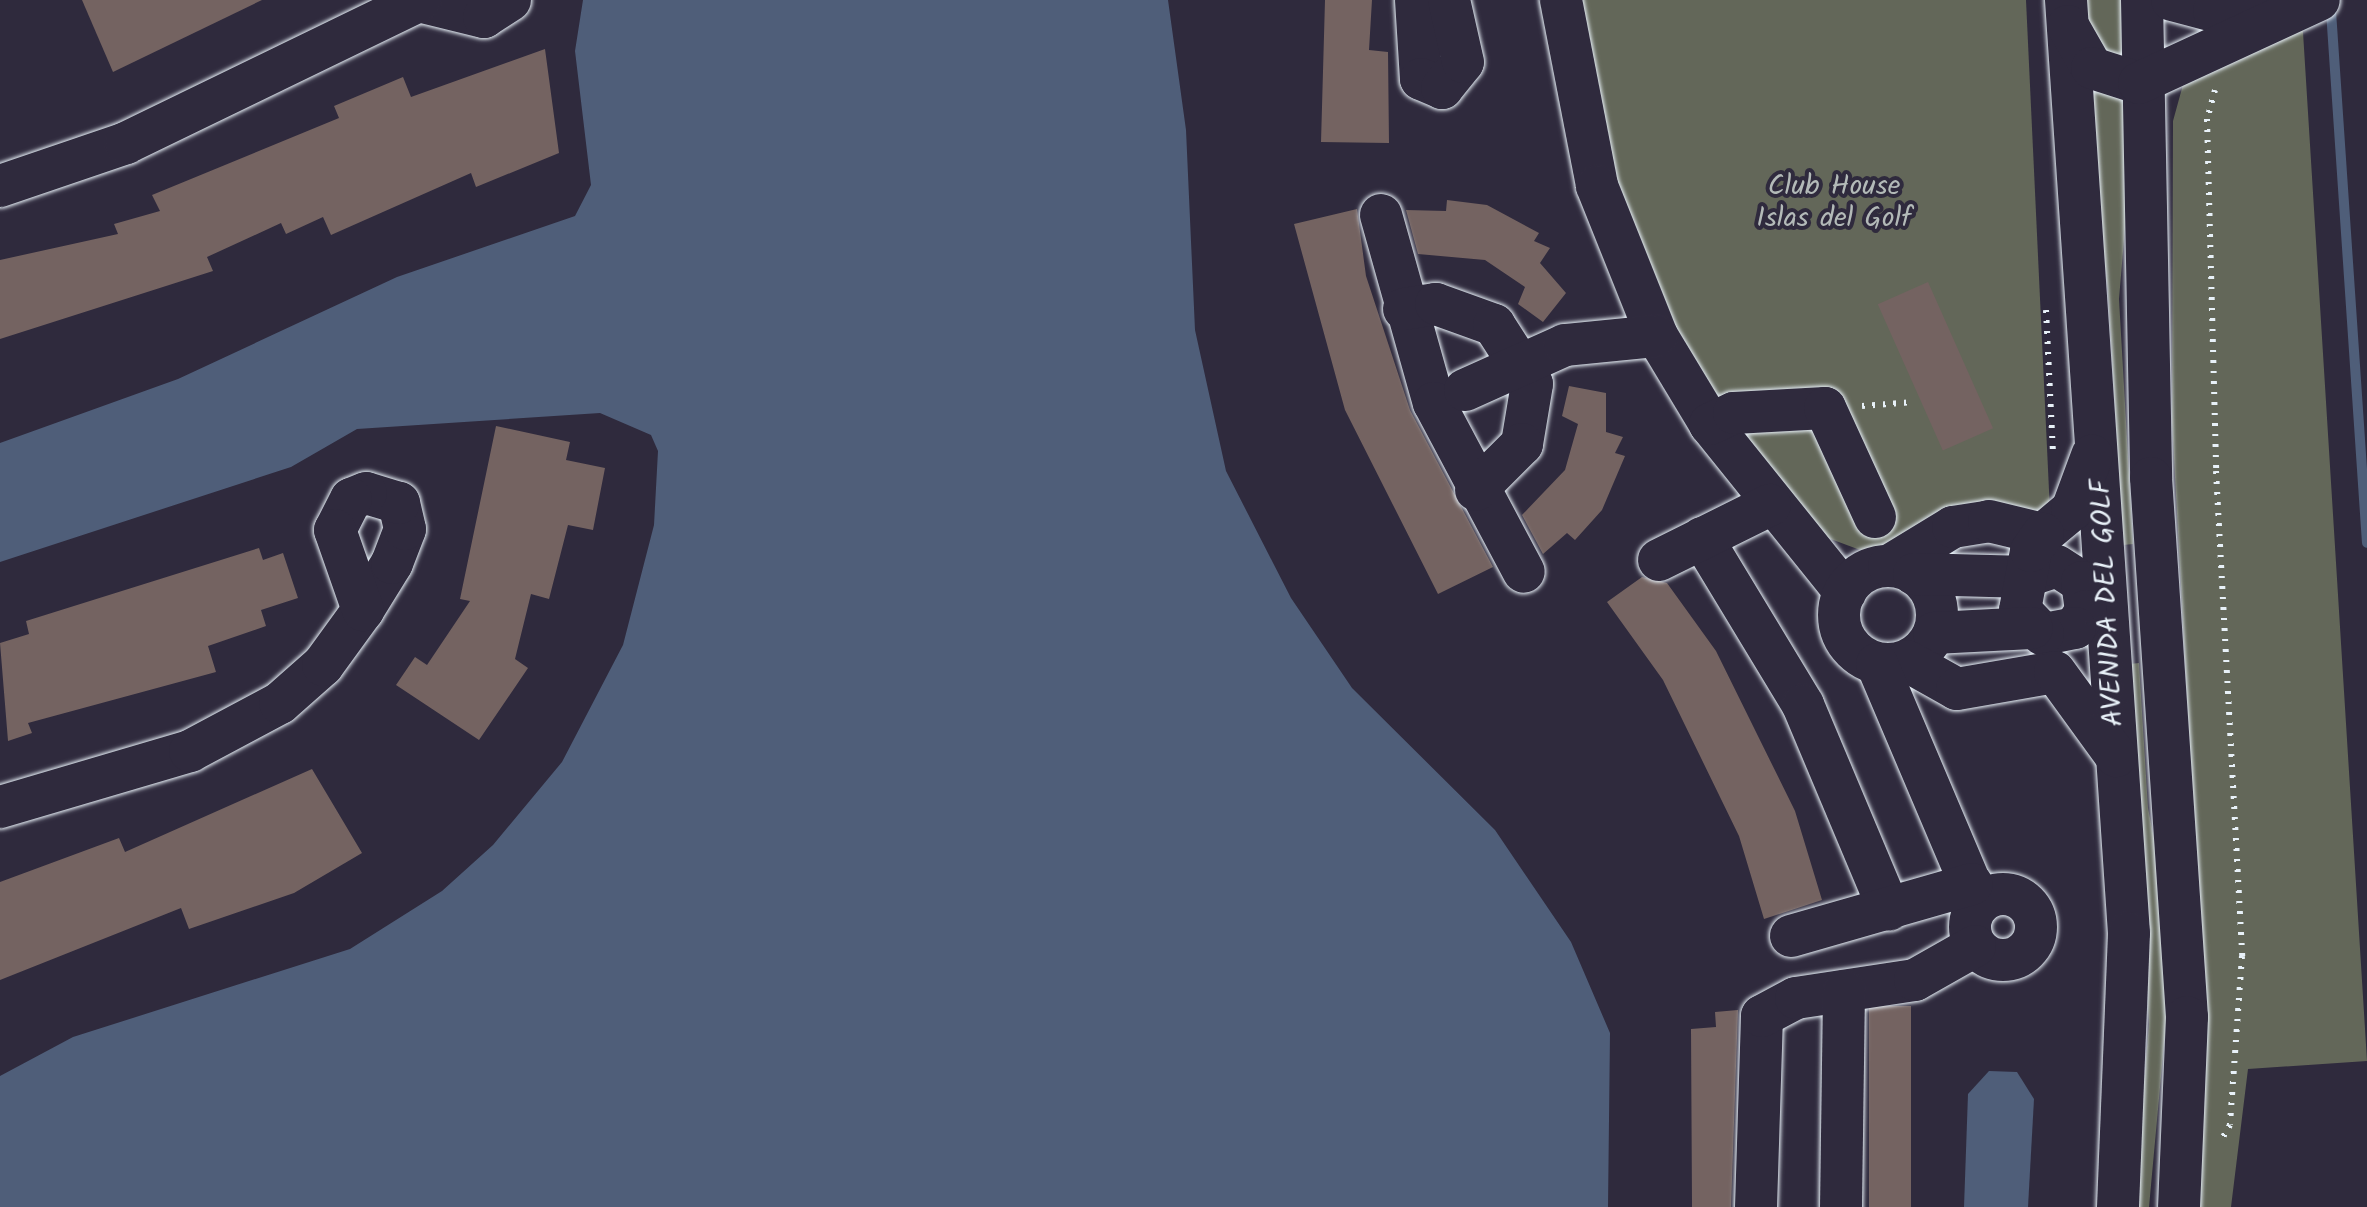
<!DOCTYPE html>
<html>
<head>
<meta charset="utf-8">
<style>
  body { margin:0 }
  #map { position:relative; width:2367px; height:1207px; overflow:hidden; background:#2f2a3d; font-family:Kalam,sans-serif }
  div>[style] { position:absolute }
  .green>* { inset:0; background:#636759 }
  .water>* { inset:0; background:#4f5e79 }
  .stream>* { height:10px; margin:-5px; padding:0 5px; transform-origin:5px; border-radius:5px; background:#4f5e79 }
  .building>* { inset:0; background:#746361; transform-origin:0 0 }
  .path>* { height:6px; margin-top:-3px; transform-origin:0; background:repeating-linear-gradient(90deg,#e8f1f8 0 2.5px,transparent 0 10.5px) }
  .roads { filter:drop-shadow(0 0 2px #e8f1f8) drop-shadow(0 0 2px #e8f1f8) }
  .minor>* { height:42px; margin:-21px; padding:0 21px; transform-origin:21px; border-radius:21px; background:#2f2a3d }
  .minor>.ring { margin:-21px; padding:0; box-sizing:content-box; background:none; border:42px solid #2f2a3d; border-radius:50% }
  span { translate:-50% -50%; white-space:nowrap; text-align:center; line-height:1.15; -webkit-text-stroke:8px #2f2a3d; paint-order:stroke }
  .park-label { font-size:28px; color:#b3bab8 }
  .street-label { font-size:28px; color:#e8f1f8 }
</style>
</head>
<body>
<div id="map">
  <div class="green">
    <div style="clip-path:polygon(1574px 0,2026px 0,2050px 512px,1871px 554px,1809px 531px,1695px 374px,1613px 196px)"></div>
    <div style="clip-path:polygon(2081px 0,2126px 0,2123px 64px,2101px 62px)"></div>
    <div style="clip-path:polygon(2302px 16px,2367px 1061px,2248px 1069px,2231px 1207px,2188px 1207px,2194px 825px,2172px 422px,2173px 121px,2184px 81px)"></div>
    <div style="clip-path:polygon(2083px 80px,2125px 92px,2131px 157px,2119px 299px,2133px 544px,2123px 545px,2108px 290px)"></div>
    <div style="clip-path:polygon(2139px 663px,2148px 808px,2165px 895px,2166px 1022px,2149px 1207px,2133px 1207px,2149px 1024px,2130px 664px)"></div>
  </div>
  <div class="water">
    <div style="clip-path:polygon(583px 0,1168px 0,1186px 130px,1195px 330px,1226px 471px,1291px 598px,1352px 688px,1495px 830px,1571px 942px,1610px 1033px,1608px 1207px,0 1207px,0 1076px,73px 1037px,350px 949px,442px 891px,493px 845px,562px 762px,623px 645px,654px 525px,658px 451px,651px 435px,600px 413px,357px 429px,291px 467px,0 562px,0 443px,178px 379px,397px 277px,575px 216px,591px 185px,575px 51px)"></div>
    <div style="clip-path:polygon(1989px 1071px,2017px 1072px,2034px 1099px,2028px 1207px,1964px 1207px,1968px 1094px)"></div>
  </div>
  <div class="stream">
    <div style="left:2331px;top:11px;width:533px;rotate:86.13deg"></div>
  </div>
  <div class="building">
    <div style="clip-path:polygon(82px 0,262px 0,113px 72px)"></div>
    <div style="clip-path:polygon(1325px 0,1372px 0,1369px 50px,1388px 52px,1389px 143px,1321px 142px)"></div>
    <div style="clip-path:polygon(545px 49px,559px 153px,476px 187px,471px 173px,331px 235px,323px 217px,286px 234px,281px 223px,207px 257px,213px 271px,0 339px,0 260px,118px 234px,114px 224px,160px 211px,152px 195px,339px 118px,334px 106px,403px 77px,411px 97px)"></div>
    <div style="clip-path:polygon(1447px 200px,1487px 205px,1539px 233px,1534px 241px,1550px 248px,1540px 263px,1566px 293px,1543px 322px,1518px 304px,1525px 287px,1485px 260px,1418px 254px,1406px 210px,1446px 211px)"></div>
    <div style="clip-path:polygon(1357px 209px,1366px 276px,1410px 410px,1493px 567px,1438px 594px,1345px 410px,1294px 224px)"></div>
    <div style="left:1928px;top:282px;width:160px;height:55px;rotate:66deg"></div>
    <div style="clip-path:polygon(1569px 386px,1606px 393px,1606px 432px,1623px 437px,1615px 453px,1625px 456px,1602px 510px,1575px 540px,1567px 533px,1543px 554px,1522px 515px,1565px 470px,1578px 424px,1562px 416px)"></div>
    <div style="clip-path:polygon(496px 426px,570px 442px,566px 460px,605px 468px,593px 530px,568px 525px,549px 599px,531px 594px,515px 659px,528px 668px,479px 740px,396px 685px,415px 657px,427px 665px,470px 601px,460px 599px)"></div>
    <div style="clip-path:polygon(259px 548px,263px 560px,283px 553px,298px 598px,261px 610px,266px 626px,208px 646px,216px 672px,28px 723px,32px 733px,8px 741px,0 643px,29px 634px,26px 621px)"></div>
    <div style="clip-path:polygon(1642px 577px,1667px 583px,1716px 651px,1795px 811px,1822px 900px,1764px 919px,1739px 836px,1663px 680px,1607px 602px)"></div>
    <div style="clip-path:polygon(312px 769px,362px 853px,294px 893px,189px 929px,181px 908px,0 980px,0 882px,119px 838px,125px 852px)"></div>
    <div style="left:1911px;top:1006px;width:201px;height:42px;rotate:90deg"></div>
    <div style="clip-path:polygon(1738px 1010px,1731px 1207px,1692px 1207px,1691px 1029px,1716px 1027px,1715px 1012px)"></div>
  </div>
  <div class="path">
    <div style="left:2215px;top:90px;width:30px;rotate:105deg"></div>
    <div style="left:2207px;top:119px;width:352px;rotate:88.5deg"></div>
    <div style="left:2216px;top:471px;width:486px;rotate:86.9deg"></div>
    <div style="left:2242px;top:956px;width:169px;rotate:94.1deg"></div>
    <div style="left:2230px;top:1125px;width:20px;rotate:120deg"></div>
    <div style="left:2046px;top:310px;width:142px;rotate:87.2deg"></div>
    <div style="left:1862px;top:406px;width:52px;rotate:-4.4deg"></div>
  </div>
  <div class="roads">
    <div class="minor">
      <div style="left:1416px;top:0;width:79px;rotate:86.4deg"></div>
      <div style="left:1421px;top:79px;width:23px;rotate:23deg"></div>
      <div style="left:1442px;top:88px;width:33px;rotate:-51deg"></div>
      <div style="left:1463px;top:62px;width:64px;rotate:-102.7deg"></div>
      <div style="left:1561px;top:0;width:189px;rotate:79deg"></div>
      <div style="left:1597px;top:186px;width:162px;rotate:68.2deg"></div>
      <div style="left:1657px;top:336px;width:103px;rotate:58.9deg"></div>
      <div style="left:1710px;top:424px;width:216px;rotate:51.2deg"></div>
      <div style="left:2066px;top:0;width:935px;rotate:86.14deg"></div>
      <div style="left:2129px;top:933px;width:274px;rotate:92.3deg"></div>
      <div style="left:2142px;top:0;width:478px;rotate:88.9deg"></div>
      <div style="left:2151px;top:478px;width:540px;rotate:86.18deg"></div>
      <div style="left:2187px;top:1017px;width:190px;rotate:92.4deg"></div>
      <div style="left:2172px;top:0;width:43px;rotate:14.7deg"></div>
      <div style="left:2214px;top:11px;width:39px;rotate:-17deg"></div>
      <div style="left:419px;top:1px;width:67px;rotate:13.8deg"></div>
      <div style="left:484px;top:17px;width:31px;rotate:-33deg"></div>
      <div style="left:2068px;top:26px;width:48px;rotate:60.3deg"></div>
      <div style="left:2092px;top:68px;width:49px;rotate:17.7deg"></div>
      <div style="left:2139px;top:83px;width:198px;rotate:-24.8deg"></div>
      <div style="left:0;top:186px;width:133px;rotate:-18.8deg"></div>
      <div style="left:126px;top:143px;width:327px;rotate:-25.9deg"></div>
      <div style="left:1381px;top:215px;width:195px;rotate:74.3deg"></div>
      <div style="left:1434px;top:403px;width:191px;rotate:62deg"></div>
      <div style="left:1404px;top:309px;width:32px;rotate:-9deg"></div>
      <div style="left:1436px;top:304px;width:62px;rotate:19.9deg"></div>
      <div style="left:1494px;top:325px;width:70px;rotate:57.2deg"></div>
      <div style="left:1532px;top:384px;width:61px;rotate:99.5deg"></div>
      <div style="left:1522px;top:444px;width:65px;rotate:135deg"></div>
      <div style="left:1465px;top:390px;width:110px;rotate:-24.2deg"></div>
      <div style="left:1565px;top:345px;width:92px;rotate:-5.6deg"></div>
      <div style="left:1710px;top:424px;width:26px;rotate:-25deg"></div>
      <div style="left:1734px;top:413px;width:91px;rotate:-3.1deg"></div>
      <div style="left:1825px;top:408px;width:120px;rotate:65.4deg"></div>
      <div style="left:1702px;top:538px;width:195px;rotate:58.8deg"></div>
      <div style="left:1803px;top:705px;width:222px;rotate:67.2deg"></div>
      <div style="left:1659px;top:560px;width:124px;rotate:-26.4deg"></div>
      <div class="ring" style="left:1839px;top:566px;width:56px;height:56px"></div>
      <div style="left:1889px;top:566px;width:75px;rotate:-31.4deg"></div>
      <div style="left:1953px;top:527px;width:36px;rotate:-9deg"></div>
      <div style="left:1989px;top:521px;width:56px;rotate:13.5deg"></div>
      <div style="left:2043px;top:534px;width:38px;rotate:-40deg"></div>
      <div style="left:2072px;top:510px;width:58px;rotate:-69.7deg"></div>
      <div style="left:1914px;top:574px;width:114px;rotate:1.5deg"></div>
      <div style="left:2030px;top:575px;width:28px;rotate:-18deg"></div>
      <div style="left:2057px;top:566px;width:30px;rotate:33deg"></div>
      <div style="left:2082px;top:582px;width:29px;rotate:82deg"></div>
      <div style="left:2086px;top:611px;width:20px;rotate:123deg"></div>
      <div style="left:2075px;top:628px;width:33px;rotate:169deg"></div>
      <div style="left:2043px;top:634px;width:33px;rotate:-134deg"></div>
      <div style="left:2020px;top:610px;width:60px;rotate:-79.4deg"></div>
      <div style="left:2031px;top:551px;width:21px;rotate:-55deg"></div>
      <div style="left:1934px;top:633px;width:98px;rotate:-2.9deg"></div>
      <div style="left:1907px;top:661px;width:57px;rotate:29.2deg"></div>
      <div style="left:1957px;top:689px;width:99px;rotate:-9.8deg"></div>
      <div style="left:2055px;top:672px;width:104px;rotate:54deg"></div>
      <div style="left:1877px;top:664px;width:261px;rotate:67deg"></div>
      <div style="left:0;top:807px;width:198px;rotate:-16.4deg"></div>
      <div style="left:190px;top:751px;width:102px;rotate:-28.1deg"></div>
      <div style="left:280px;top:703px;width:57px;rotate:-41.5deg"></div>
      <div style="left:323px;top:665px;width:68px;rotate:-54deg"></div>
      <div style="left:363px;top:610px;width:55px;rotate:-58.3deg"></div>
      <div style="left:392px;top:563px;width:36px;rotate:-69deg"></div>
      <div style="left:405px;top:529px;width:27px;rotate:-103deg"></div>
      <div style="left:399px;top:503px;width:34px;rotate:-163deg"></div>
      <div style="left:366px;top:493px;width:16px;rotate:158deg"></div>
      <div style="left:351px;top:499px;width:35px;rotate:117deg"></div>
      <div style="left:335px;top:530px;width:85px;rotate:70.7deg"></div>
      <div class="ring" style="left:1970px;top:894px;width:24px;height:24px"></div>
      <div style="left:1791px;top:936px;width:188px;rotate:-16deg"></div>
      <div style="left:1756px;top:1207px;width:191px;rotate:-88.2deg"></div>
      <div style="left:1762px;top:1016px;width:38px;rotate:-28deg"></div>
      <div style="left:1796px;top:998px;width:120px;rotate:-8.6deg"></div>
      <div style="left:1915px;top:980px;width:69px;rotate:-29.5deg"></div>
      <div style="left:1841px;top:1207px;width:216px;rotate:-89.2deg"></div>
    </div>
  </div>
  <div class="park-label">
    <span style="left:1834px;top:203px">Club House<br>Islas del Golf</span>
  </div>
  <div class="street-label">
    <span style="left:2108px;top:603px;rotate:-93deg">AVENIDA DEL GOLF</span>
  </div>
</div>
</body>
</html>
